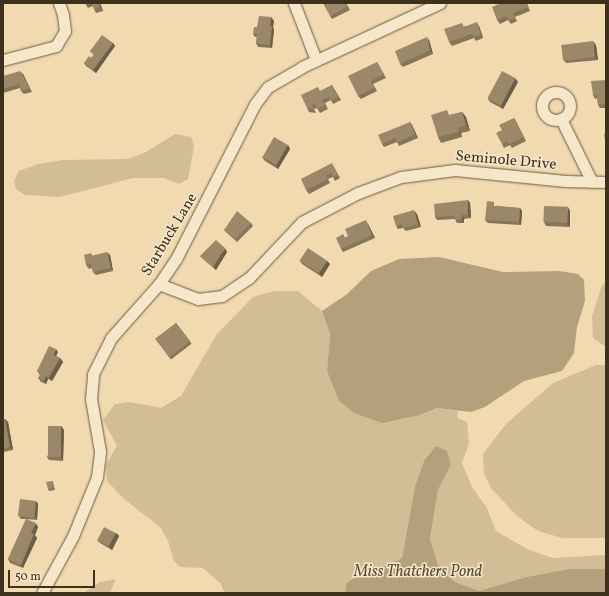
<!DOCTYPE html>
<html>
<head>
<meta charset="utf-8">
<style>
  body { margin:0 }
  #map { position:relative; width:609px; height:596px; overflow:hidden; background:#f1daaf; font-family:Vollkorn,serif }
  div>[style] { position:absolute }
  .green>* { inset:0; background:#d2bd96 }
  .water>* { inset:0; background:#b4a07d }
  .roads { filter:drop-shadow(0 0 1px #6a5a42) drop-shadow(0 0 1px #6a5a42) }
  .minor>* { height:11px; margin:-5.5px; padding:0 5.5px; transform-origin:5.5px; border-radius:5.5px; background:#f6e7cb }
  .minor>.ring { margin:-5.5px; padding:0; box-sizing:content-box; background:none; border:11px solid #f6e7cb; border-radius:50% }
  .wall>* { inset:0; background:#85755a; transform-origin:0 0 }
  .shaded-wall>* { inset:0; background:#6c5f4a }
  .building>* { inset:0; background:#9b8869; transform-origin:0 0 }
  span { translate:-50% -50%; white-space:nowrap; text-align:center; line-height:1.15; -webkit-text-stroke:3px #f6e7cb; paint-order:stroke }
  .street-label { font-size:15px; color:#3d301d }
  .water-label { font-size:16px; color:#5b4c35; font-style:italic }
  .frame { position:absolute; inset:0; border:4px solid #3d301d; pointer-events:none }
  .scale { position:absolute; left:8px; top:570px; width:87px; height:18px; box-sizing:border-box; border:2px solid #3d301d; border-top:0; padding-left:5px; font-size:12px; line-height:14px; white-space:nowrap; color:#3d301d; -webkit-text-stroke:3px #f6e7cb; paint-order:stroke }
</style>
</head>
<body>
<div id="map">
  <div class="green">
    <div style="clip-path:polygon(175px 134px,191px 137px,194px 146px,188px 179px,179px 184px,164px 178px,133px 178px,60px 197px,25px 195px,16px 189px,14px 181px,19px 171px,38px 164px,63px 160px,128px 159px,146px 152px)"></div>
    <div style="clip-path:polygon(606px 283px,606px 347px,593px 338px,592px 316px,602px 285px)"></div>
    <div style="clip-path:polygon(274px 291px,298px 291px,322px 311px,330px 334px,327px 371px,420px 415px,437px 408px,458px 411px,457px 418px,467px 422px,469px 443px,462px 463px,472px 487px,487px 508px,496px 531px,529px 550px,553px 558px,606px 555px,606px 569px,569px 569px,526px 577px,479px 591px,455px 582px,438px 565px,430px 539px,438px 490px,451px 465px,424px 461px,415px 486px,402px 558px,389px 565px,367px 571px,346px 583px,345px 593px,225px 593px,220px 583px,203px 568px,180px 567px,174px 561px,168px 541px,161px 528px,124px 499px,107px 481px,106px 464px,117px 446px,103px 420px,115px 404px,130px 402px,161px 408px,181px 396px,217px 334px,253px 297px)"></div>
    <div style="clip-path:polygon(596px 365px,606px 365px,606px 538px,562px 538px,538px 531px,517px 516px,491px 488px,484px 474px,483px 454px,506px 424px,553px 383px)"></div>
    <div style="clip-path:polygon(116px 579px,110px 593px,83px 593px,100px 582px)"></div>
  </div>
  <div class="water">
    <div style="clip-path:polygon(439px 257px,503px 272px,559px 271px,578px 274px,584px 280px,585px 301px,577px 327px,574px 353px,562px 371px,524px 381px,485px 407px,471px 412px,437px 408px,420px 415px,382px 423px,354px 413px,339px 401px,327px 371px,330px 334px,322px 311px,346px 295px,371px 271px,399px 259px)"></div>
    <div style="clip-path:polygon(436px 446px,447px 451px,451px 465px,438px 490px,430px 539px,438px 565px,455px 582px,479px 591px,526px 577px,569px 569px,606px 569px,606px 593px,345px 593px,346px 583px,367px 571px,389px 565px,402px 558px,415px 486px,424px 461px)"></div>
  </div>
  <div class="roads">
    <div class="minor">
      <div style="left:294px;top:3px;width:61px;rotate:68.9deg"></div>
      <div style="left:3px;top:60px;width:55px;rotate:-14.8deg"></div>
      <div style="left:56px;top:46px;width:17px;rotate:-59deg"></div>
      <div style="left:65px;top:31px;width:16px;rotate:-97deg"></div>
      <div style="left:63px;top:15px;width:13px;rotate:-108deg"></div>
      <div class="ring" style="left:542px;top:92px;width:17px;height:17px"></div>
      <div style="left:561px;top:119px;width:70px;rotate:63.8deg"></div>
      <div style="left:159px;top:284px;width:42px;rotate:21deg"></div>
      <div style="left:198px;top:299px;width:24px;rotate:-7deg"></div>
      <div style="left:222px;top:296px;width:32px;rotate:-34deg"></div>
      <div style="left:249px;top:278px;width:77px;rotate:-46.6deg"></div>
      <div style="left:302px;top:222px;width:63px;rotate:-27.4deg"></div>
      <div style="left:358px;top:193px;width:46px;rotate:-20.4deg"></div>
      <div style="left:401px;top:177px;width:54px;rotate:-7.4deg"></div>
      <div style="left:455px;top:170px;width:111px;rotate:5.7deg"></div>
      <div style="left:565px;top:181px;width:41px;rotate:1.4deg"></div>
      <div style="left:42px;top:593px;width:65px;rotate:-61.5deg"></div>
      <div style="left:73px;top:536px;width:64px;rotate:-67.9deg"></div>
      <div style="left:97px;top:477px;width:26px;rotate:-83deg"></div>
      <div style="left:100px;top:451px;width:53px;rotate:-99.8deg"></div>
      <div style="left:91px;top:399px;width:25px;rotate:-85deg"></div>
      <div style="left:93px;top:374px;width:40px;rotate:-63.4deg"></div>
      <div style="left:111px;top:338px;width:72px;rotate:-48.4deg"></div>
      <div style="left:159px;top:284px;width:30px;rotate:-56deg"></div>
      <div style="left:176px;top:259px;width:174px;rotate:-63deg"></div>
      <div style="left:255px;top:104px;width:21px;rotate:-53deg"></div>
      <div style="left:268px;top:87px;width:39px;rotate:-30deg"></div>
      <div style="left:302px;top:67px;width:152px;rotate:-24.9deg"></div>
    </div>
  </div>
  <div class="wall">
    <div style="clip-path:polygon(85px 3px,100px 3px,103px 11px,96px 13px,94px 9px,93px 6px,88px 8px)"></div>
    <div style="clip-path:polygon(346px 3px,350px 10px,332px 19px,330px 16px)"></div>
    <div style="clip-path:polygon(501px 3px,527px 3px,530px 11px,515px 17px,517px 21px,511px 24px,508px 20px,500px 24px,497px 20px)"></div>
    <div style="clip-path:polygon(271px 17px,274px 21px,273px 27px,274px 30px,272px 48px,258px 47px,256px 43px,257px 37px,255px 37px,253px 34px,257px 27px)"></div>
    <div style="clip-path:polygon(465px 26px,479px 26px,483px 38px,476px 41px,474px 38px,452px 46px,449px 42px)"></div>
    <div style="clip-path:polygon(429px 40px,433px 54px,403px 67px,400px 64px)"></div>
    <div style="clip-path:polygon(113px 43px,115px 46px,96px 73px,86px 66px,84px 63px,91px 58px,94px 55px,90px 51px)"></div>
    <div style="clip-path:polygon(596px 45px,598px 60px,566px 63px,563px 59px)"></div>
    <div style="clip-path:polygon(377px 62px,386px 78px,373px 84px,377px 91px,361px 99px,358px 96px)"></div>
    <div style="clip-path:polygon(23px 74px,32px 92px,24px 94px,21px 91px,20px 88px,3px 93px,3px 76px)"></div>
    <div style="clip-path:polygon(606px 80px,606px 108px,600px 108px,598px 105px,597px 98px,595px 99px,593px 95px)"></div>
    <div style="clip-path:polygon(518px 82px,503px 109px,490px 102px,488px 99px)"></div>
    <div style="clip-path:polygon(332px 85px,341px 100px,333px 104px,331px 100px,325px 103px,328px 109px,320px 113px,317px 108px,314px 109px,316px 113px,309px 112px,307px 108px,321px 91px)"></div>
    <div style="clip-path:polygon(462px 112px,466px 117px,470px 131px,461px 133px,462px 137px,441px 143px,438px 137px,451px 115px)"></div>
    <div style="clip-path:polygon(514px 118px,516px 121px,526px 141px,512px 148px,510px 145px,504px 148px,502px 144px,502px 130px)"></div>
    <div style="clip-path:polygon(410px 122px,412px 125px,418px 138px,399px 146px,397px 142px,384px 147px,382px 144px)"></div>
    <div style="clip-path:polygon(288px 145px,290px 149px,278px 169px,265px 161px,262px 157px)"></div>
    <div style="clip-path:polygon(334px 167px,340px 178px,335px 181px,333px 177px,328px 179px,330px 183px,309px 194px,306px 190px)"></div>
    <div style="clip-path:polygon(470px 203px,471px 218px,464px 219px,464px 223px,457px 223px,455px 219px,437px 220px,435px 217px)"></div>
    <div style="clip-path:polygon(497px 205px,497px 206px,520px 208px,522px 211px,521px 225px,488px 223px,485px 220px)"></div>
    <div style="clip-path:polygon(570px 211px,570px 227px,546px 226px,544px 222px)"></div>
    <div style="clip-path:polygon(417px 214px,421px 227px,406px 231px,403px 228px,398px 229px,396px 226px)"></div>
    <div style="clip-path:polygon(251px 223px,253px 226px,237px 242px,227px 233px,224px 230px)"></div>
    <div style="clip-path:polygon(368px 224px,375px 238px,343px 252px,341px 249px,343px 234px,345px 238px)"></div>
    <div style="clip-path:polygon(227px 252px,216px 270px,203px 259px,200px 256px)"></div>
    <div style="clip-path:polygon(91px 253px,92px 256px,110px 255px,113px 271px,96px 275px,93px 272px,92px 268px,89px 269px,86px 265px)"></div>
    <div style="clip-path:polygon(300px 261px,327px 261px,330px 264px,322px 277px,302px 264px)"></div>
    <div style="left:176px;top:323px;width:26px;height:26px;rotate:53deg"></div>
    <div style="clip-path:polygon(58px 352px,56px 356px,60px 358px,63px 362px,52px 381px,48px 379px,46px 384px,41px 382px,38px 378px,40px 375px,37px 371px)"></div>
    <div style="clip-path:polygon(3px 412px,4px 419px,5px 419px,8px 422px,13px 450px,3px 452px)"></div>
    <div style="clip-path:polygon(61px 426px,64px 430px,63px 461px,49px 460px,47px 457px)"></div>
    <div style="clip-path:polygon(52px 481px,53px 482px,55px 490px,49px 491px,48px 489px)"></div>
    <div style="clip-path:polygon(36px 501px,38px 504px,37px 520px,26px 519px,38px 527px,35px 535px,37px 538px,23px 568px,10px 563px,8px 559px,26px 519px,21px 519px,19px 516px)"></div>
    <div style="clip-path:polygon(116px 533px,119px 536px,112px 550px,100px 543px,97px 540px)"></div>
  </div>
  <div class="shaded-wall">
    <div style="clip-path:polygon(99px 3px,100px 3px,103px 11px,100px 7px)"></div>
    <div style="clip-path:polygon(271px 17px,274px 21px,273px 27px,274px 30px,272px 48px,270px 45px,270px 26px)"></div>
    <div style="clip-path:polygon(477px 22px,479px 26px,483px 38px,481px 35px)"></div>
    <div style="clip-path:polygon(427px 37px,429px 40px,433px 54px,430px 50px)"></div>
    <div style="clip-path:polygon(593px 41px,596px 45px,598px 60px,595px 57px)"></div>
    <div style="clip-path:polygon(113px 43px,115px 46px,96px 73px,93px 70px)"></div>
    <div style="clip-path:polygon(20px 71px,23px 74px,32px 92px,30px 88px)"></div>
    <div style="clip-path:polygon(515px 78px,518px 82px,503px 109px,501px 106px)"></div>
    <div style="clip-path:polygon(462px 112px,466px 117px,470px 131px,466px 125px)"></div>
    <div style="clip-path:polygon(410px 122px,412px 125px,418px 138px,415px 134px)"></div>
    <div style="clip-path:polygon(458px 128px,461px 133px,462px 137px,459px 132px)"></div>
    <div style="clip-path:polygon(288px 145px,290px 149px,278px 169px,276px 165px)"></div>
    <div style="clip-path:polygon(468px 200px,470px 203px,471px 218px,468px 215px)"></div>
    <div style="clip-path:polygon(568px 207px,570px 211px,570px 227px,567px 223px)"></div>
    <div style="clip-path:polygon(520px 208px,522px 211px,521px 225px,519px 222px)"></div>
    <div style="clip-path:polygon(414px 210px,417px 214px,421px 227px,418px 224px)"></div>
    <div style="clip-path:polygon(462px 215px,464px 219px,464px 223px,462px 219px)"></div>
    <div style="clip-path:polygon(366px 220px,375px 238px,372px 235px)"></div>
    <div style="clip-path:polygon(225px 248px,227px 252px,216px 270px,213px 267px)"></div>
    <div style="clip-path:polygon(107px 252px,110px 255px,113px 271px,111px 268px)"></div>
    <div style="clip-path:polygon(327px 261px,330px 264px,322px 277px,319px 273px)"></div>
    <div style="clip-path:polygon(56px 349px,58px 352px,55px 358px,53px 355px)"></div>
    <div style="clip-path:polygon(60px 358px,63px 362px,52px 381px,49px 377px)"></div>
    <div style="clip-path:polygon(46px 376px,48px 379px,46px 384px,44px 381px)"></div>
    <div style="clip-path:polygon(5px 419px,8px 422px,13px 450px,10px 447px)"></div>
    <div style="clip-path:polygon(61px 426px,64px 430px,63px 461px,61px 457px)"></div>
    <div style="clip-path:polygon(36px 501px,38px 504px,37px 520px,35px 516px)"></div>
    <div style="clip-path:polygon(36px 523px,38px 527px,35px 535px,37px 538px,23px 568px,21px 565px,31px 533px)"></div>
    <div style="clip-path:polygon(116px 533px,119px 536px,112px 550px,109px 546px)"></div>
  </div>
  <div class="building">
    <div style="clip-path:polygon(92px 3px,99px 3px,100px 7px,94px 9px)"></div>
    <div style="clip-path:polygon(323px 3px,345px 3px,347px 7px,330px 16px)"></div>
    <div style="clip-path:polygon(501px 3px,526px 3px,528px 7px,513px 13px,515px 18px,509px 20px,507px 16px,497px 20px,492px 7px)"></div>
    <div style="clip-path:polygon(259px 16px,271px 17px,270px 26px,272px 26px,270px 45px,256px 43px,257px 34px,253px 34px,254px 27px,257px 27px)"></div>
    <div style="clip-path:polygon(477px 22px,481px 35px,474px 37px,472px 34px,449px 42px,444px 29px,462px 23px,464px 27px)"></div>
    <div style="clip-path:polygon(102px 35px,113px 43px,93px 70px,84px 63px,89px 56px,91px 58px,94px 54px,90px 51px)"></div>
    <div style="clip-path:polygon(427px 37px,430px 50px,400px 64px,395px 51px)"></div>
    <div style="left:593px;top:41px;width:16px;height:32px;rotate:83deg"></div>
    <div style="clip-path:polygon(377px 62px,384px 74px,371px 81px,374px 88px,358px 96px,348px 76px)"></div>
    <div style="clip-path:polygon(20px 71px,30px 88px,21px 91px,19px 84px,3px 89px,3px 76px)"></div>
    <div style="left:502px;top:71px;width:15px;height:31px;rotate:28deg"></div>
    <div style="clip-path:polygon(606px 80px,606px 104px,598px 105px,597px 95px,593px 95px,591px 81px)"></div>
    <div style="clip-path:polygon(332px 85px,338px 97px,331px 101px,329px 97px,322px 100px,325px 105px,318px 109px,315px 104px,312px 105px,314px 109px,307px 108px,301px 95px,318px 87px,320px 91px)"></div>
    <div style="clip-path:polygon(447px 110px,449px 115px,462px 112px,466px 125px,458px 128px,459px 132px,438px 137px,431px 115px)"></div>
    <div style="clip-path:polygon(514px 118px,524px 137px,509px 144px,508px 141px,502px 144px,496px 133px,502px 130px,499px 125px)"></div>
    <div style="clip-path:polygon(410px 122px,415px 134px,397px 143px,395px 138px,382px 144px,378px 135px)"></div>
    <div style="clip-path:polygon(604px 134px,606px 134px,606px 146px)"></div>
    <div style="left:274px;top:137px;width:16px;height:23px;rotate:30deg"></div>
    <div style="clip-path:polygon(332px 163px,338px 175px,333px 177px,331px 173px,326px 176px,328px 179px,306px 190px,301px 179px)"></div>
    <div style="clip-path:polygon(468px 200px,468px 215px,462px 215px,462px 219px,455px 220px,455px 216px,435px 217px,434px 204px)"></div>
    <div style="clip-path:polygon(487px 201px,494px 202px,494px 206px,520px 208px,519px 222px,485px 220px)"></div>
    <div style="left:544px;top:206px;width:24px;height:16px;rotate:2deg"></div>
    <div style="clip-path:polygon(414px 210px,418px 224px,403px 228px,402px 224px,396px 226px,393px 216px)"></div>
    <div style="clip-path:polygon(237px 211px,251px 223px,235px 239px,224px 230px)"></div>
    <div style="clip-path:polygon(366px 220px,372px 235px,341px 249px,336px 238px,343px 234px,345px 238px,348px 236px,345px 229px)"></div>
    <div style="clip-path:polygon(216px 240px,225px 248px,213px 267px,200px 256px)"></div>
    <div style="left:308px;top:248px;width:23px;height:15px;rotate:34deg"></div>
    <div style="clip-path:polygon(107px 252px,111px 268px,93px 272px,91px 264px,86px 265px,84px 255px,91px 253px,91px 256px)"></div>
    <div style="left:176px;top:323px;width:23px;height:26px;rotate:52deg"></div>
    <div style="clip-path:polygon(49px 346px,56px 349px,53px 355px,60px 358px,49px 377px,46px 376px,44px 381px,38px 378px,41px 373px,37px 371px)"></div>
    <div style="clip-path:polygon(3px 419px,5px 419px,10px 447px,3px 448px)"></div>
    <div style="left:48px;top:426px;width:13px;height:31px"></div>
    <div style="clip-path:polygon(52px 481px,54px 488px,48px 489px,46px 482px)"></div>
    <div style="left:20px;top:499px;width:16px;height:17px;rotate:7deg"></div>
    <div style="clip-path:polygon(26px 519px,36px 523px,31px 533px,34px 534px,21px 565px,8px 559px)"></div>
    <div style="left:104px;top:527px;width:13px;height:15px;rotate:27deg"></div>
  </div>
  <div class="street-label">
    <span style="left:506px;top:161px;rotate:5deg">Seminole Drive</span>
    <span style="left:170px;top:235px;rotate:-59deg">Starbuck Lane</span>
  </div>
  <div class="water-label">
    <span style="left:418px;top:572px">Miss Thatchers Pond</span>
  </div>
  <div class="frame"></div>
  <div class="scale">50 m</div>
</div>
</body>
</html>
